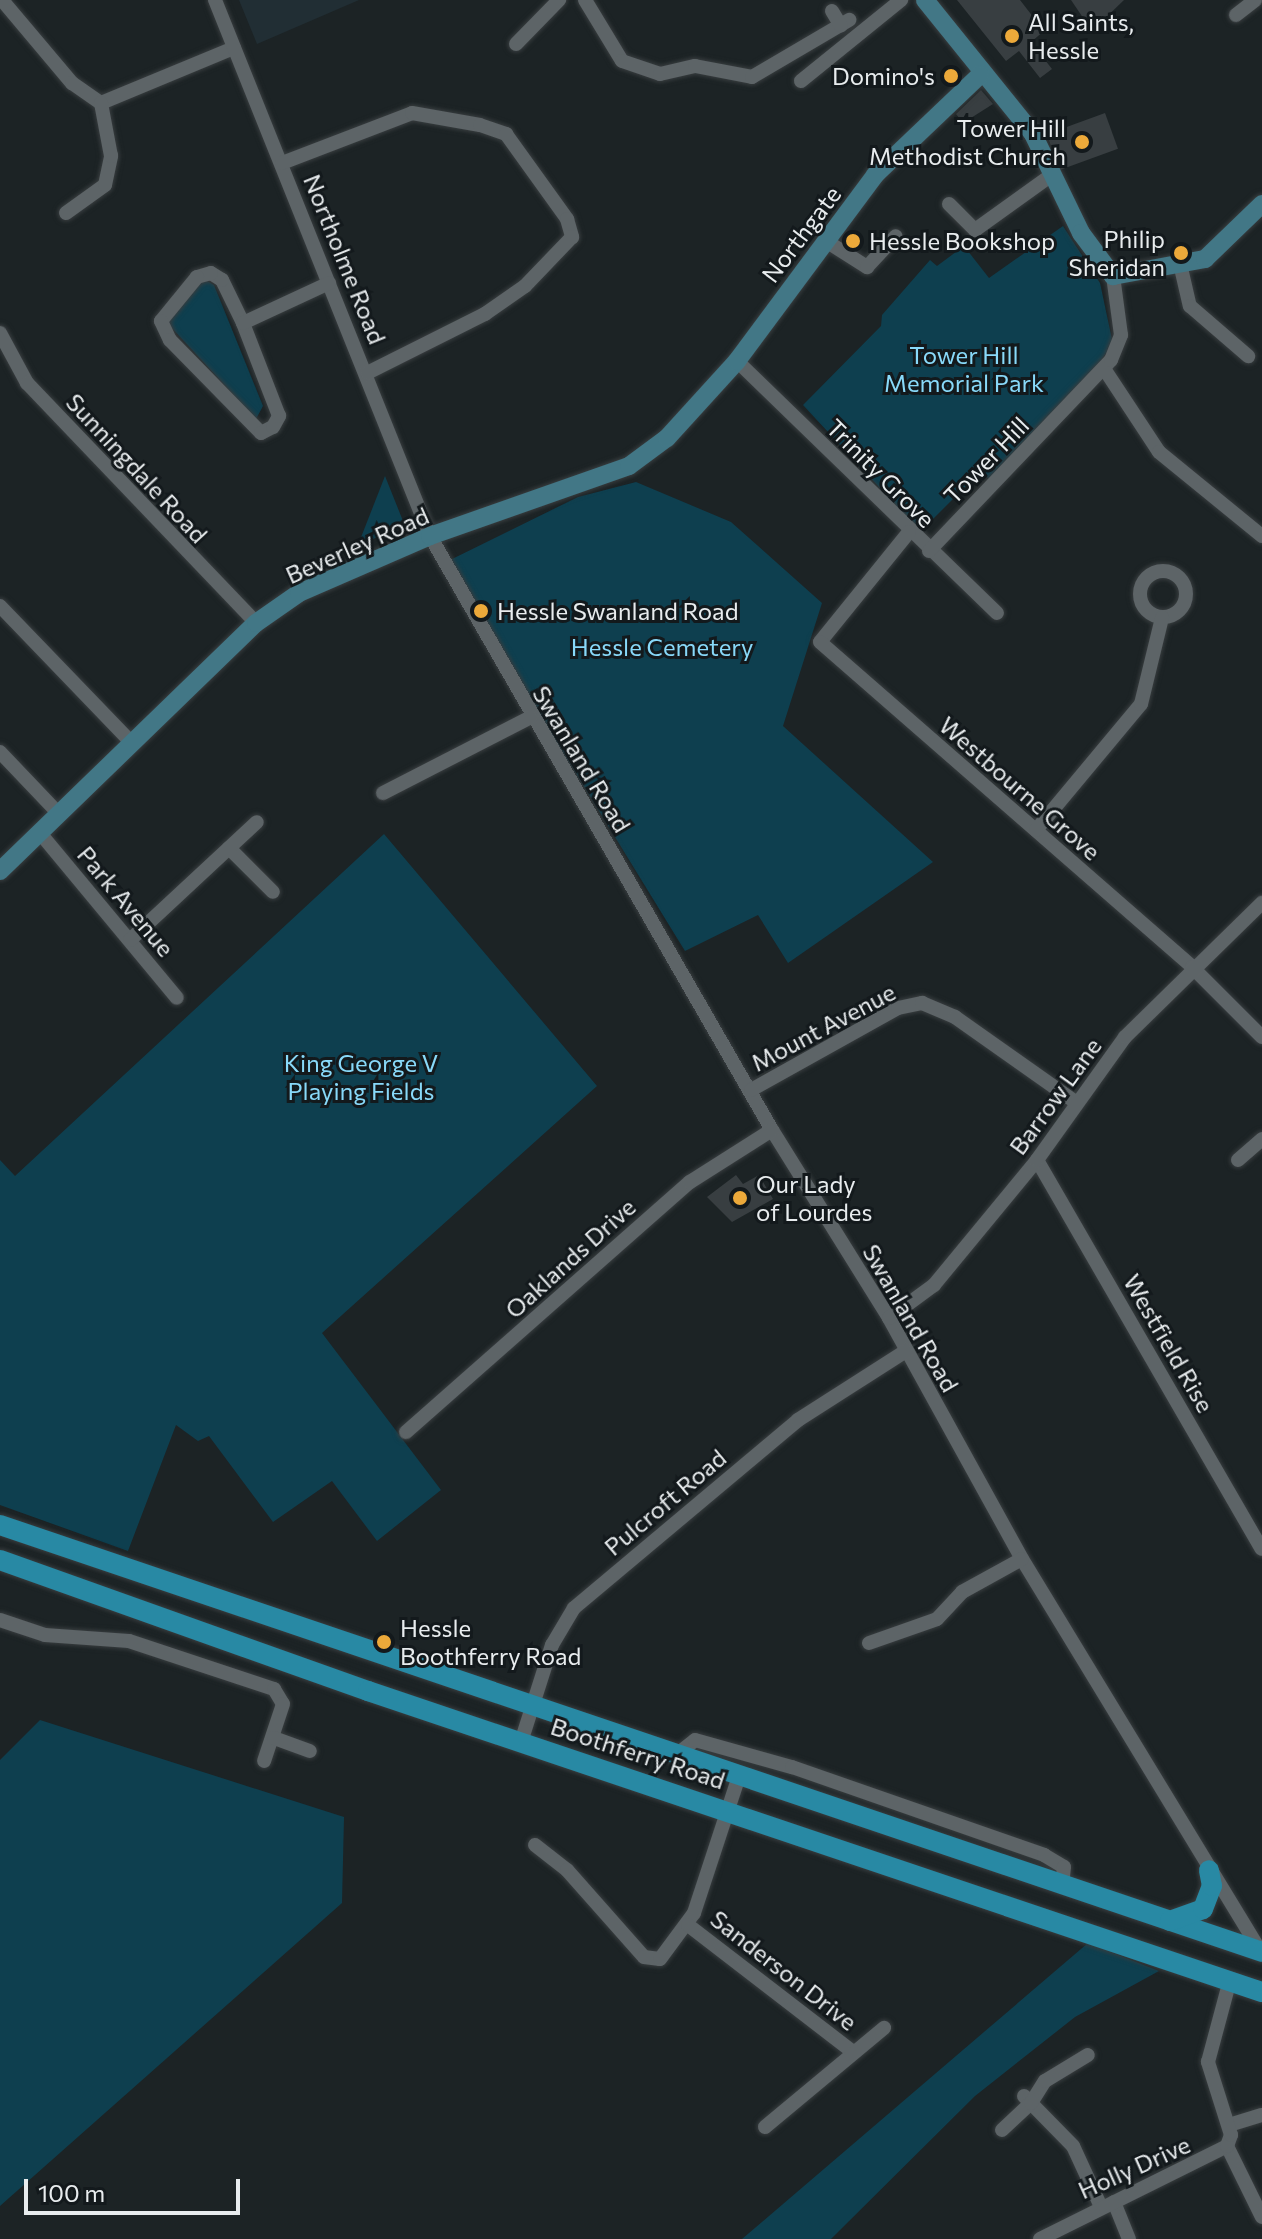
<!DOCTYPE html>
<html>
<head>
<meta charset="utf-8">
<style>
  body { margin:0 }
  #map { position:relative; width:1262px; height:2239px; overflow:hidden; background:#1c2325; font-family:Commissioner,sans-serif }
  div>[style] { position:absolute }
  .built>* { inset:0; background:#212e34 }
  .green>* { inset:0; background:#0e3f4f }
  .building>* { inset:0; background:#383e41; transform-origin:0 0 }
  .roads { filter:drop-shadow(0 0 2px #383d3f) drop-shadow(0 0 2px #383d3f) }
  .street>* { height:14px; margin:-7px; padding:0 7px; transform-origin:7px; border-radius:7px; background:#5d6467 }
  .street>.ring { margin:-7px; padding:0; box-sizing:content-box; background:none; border:14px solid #5d6467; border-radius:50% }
  .secondary>* { height:18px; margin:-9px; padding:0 9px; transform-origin:9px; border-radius:9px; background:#427786 }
  .primary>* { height:20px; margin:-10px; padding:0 10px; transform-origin:10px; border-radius:10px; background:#2889a4 }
  .dots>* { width:22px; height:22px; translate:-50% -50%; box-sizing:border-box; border:4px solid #13191c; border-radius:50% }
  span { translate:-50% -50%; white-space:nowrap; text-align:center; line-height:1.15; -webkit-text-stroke:6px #13191c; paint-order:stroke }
  .poi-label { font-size:24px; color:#e8ecee }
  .left { translate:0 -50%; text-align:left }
  .right { translate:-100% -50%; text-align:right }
  .street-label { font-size:24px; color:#e8ecee }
  .park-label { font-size:24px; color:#88d9f9 }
  .scale { position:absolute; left:24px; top:2179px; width:216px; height:36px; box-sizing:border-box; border:4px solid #e8ecee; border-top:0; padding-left:10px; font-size:24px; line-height:28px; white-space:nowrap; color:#e8ecee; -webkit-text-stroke:6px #13191c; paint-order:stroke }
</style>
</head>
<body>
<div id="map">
  <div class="built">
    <div style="clip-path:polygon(239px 0,359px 0,257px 44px)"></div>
  </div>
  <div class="green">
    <div style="clip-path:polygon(1063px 226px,1100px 283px,1113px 344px,1078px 391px,990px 479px,979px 473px,923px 529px,915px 526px,803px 405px,881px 326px,882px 315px,930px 260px,937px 266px,964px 246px,989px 278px)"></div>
    <div style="clip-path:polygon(204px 279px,214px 285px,263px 406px,256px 419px,169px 325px,169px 313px)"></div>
    <div style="clip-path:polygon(385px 476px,405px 526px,358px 545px)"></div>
    <div style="clip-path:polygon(636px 482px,731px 522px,822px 603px,783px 726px,933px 862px,788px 963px,758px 915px,685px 951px,446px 562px,578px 497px)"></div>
    <div style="clip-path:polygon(384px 834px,597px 1086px,322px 1333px,441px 1490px,377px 1541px,332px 1481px,273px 1522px,209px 1436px,198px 1441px,176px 1425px,128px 1551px,0 1505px,0 1160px,15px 1176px)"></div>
    <div style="clip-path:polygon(40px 1720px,344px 1817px,342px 1903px,0 2206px,0 1760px)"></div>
    <div style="clip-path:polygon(1088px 1943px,1159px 1971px,1075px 2017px,975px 2096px,831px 2239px,742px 2239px)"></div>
  </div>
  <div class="building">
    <div style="clip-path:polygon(957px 0,1020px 0,1044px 31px,1031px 42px,1052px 69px,1040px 78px,1019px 51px,1006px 61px)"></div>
    <div style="clip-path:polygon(1071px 0,1124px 0,1092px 31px)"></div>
    <div style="clip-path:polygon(981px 90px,993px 104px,963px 123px,956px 114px)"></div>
    <div style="left:1105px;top:113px;width:38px;height:62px;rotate:70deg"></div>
    <div style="clip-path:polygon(736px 1175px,743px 1184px,759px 1175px,773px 1199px,732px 1222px,707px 1197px)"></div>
  </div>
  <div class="roads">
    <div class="street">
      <div style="left:2px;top:0;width:109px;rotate:49.9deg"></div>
      <div style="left:72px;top:83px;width:35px;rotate:35deg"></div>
      <div style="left:101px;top:103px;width:144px;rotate:-22.5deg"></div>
      <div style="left:215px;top:0;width:578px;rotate:68.14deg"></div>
      <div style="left:430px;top:536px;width:685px;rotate:60.07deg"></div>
      <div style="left:772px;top:1130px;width:221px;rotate:58.1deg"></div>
      <div style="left:889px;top:1318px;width:275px;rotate:61.1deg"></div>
      <div style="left:1022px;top:1559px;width:460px;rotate:58.7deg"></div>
      <div style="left:585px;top:0;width:71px;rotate:58.8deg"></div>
      <div style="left:622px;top:61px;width:40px;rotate:18.9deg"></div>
      <div style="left:660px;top:74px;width:36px;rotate:-13deg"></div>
      <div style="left:695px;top:66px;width:58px;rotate:10.9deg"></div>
      <div style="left:752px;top:77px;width:113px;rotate:-30.4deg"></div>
      <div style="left:832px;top:11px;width:17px;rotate:59deg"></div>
      <div style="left:1236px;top:15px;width:24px;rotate:-38deg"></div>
      <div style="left:516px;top:44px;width:62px;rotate:-45.7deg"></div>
      <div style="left:801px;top:81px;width:129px;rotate:-39deg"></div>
      <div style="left:282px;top:163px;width:139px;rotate:-21deg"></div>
      <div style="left:412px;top:113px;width:69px;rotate:10deg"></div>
      <div style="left:480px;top:125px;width:28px;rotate:19deg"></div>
      <div style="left:506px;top:134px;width:105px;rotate:54.3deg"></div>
      <div style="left:567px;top:219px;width:19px;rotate:74deg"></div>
      <div style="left:572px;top:237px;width:68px;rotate:133.8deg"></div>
      <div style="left:525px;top:286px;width:49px;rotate:145deg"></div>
      <div style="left:485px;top:314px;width:132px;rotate:153.4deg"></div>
      <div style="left:949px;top:204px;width:37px;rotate:45deg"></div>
      <div style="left:975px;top:230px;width:96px;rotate:-35.7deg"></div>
      <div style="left:66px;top:213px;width:48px;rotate:-35.7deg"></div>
      <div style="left:105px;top:185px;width:30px;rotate:-78deg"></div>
      <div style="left:111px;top:156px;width:54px;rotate:-100.7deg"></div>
      <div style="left:826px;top:241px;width:49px;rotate:32.4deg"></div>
      <div style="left:867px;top:267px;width:42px;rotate:-46.9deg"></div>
      <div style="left:1181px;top:268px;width:39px;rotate:77deg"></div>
      <div style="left:1190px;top:306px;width:77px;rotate:40.8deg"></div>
      <div style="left:243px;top:323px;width:48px;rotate:-116deg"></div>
      <div style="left:222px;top:280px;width:13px;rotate:-148deg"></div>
      <div style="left:211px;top:273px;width:15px;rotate:164deg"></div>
      <div style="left:197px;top:277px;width:57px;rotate:129.3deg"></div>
      <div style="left:161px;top:321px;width:21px;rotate:65deg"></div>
      <div style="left:170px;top:340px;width:130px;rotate:45.6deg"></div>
      <div style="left:261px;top:433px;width:13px;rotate:-27deg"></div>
      <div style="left:273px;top:427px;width:13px;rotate:-61deg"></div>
      <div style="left:279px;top:416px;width:100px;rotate:-111.2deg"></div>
      <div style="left:243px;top:323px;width:95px;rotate:-24.9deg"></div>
      <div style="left:0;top:333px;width:57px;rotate:61.6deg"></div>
      <div style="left:27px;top:383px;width:332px;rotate:46.3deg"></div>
      <div style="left:737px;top:361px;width:362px;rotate:44.1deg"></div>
      <div style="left:1105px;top:370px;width:98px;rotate:56.6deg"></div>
      <div style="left:1159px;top:452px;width:133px;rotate:39.2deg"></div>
      <div style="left:909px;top:532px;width:141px;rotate:129deg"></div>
      <div style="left:820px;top:642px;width:494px;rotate:41.1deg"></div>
      <div style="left:1192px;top:967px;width:99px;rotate:45deg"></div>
      <div style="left:929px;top:551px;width:264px;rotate:-46.4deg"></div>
      <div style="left:1111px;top:360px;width:27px;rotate:-68deg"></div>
      <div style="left:1121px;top:335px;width:60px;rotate:-97.7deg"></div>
      <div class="ring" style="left:1140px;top:571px;width:32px;height:32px"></div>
      <div style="left:0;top:606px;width:190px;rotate:46.1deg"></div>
      <div style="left:0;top:752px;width:87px;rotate:46.4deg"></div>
      <div style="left:383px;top:793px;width:166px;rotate:-27.2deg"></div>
      <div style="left:1036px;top:830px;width:164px;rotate:-50.2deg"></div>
      <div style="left:1141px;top:704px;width:89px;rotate:-76.3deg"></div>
      <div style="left:40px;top:833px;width:214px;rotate:50.3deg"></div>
      <div style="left:229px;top:848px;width:62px;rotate:45deg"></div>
      <div style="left:130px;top:940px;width:173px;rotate:-42.9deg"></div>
      <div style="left:751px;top:1090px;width:168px;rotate:-29.2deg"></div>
      <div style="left:898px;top:1008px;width:25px;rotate:-12deg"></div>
      <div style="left:922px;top:1003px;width:36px;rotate:23deg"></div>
      <div style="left:955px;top:1017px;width:149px;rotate:35.2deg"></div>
      <div style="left:1037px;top:1160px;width:449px;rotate:60deg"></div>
      <div style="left:1238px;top:1160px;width:32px;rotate:-41deg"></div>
      <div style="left:889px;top:1318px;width:56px;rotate:-36.3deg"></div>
      <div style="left:934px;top:1285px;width:162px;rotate:-50.5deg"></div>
      <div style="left:1037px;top:1160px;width:151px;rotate:-54.4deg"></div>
      <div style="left:1125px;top:1037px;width:192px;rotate:-44.4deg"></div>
      <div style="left:406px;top:1432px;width:378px;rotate:-41.4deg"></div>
      <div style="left:690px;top:1182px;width:97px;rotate:-32.4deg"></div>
      <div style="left:0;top:1620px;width:47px;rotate:18.4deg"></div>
      <div style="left:45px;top:1635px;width:84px;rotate:4.1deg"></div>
      <div style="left:129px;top:1641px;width:153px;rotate:18.3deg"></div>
      <div style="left:274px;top:1689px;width:17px;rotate:59deg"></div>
      <div style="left:283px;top:1704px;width:60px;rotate:108.4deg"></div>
      <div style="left:869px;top:1643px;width:72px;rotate:-19.4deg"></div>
      <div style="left:937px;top:1619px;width:37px;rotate:-47deg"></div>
      <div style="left:962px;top:1592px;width:68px;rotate:-28.8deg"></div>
      <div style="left:274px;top:1738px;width:38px;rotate:20deg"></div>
      <div style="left:521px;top:1742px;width:102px;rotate:-72.3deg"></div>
      <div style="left:552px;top:1645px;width:43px;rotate:-59.3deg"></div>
      <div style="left:574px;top:1608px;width:292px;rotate:-40deg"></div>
      <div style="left:798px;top:1420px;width:128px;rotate:-32.6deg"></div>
      <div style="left:676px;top:1755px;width:24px;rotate:-38deg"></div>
      <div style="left:695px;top:1740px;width:101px;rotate:15.6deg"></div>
      <div style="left:792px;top:1767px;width:267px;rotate:19.2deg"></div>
      <div style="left:1044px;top:1855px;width:23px;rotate:31deg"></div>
      <div style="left:1064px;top:1867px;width:20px;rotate:96deg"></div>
      <div style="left:535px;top:1845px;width:41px;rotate:38deg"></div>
      <div style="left:567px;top:1870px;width:116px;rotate:48.5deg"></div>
      <div style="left:644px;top:1957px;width:16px;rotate:7deg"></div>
      <div style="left:660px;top:1959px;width:57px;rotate:-53.5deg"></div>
      <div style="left:694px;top:1913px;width:144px;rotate:-71.8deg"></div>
      <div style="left:688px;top:1925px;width:208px;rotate:37.6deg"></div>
      <div style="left:1024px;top:2096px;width:70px;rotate:45.6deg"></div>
      <div style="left:1073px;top:2146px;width:67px;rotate:65.3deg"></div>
      <div style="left:1229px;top:2125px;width:34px;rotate:-17deg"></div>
      <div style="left:765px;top:2127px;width:155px;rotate:-39.8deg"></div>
      <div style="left:1002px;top:2130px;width:40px;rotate:-43deg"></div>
      <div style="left:1031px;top:2103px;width:26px;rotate:-58deg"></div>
      <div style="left:1045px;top:2081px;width:50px;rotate:-31.2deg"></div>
      <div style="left:1227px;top:2146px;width:79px;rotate:63.8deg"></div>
      <div style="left:1114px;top:2202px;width:40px;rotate:68deg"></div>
      <div style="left:1040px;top:2239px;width:209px;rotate:-26.4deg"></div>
      <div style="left:1227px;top:2146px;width:12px;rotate:-70deg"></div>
      <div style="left:1231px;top:2135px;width:77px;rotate:-107.5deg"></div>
      <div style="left:1208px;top:2062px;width:85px;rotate:-75deg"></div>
    </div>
    <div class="secondary">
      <div style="left:925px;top:0;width:172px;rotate:51.1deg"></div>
      <div style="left:1033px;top:134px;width:110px;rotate:64.1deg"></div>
      <div style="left:1081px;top:233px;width:54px;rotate:53.3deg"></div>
      <div style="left:1113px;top:276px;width:94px;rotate:-10.5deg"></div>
      <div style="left:1205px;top:259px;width:79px;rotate:-44deg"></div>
      <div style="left:0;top:871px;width:356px;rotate:-44.1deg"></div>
      <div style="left:256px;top:623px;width:52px;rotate:-34.9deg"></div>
      <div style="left:299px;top:593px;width:143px;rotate:-23.5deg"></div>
      <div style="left:430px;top:536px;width:211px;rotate:-19.4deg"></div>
      <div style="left:629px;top:466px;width:47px;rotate:-36.4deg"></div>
      <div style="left:667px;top:438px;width:104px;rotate:-47.7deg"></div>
      <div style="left:737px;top:361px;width:232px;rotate:-53.4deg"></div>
      <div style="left:875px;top:175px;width:145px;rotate:-43.6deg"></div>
    </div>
    <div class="primary">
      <div style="left:0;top:1525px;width:1332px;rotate:18.69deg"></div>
      <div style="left:0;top:1560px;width:391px;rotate:19.6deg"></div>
      <div style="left:368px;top:1691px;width:943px;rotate:18.61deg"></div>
      <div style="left:1170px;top:1921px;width:35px;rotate:-20deg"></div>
      <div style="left:1203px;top:1909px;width:25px;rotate:-69deg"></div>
      <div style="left:1212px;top:1886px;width:16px;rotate:-101deg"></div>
    </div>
  </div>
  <div class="dots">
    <div style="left:1012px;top:36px;background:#eca93a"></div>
    <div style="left:951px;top:76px;background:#eca93a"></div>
    <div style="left:1082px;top:142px;background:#eca93a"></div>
    <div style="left:853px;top:241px;background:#eca93a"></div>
    <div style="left:1181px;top:253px;background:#eca93a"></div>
    <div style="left:481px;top:611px;background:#eca93a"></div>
    <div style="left:740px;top:1198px;background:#eca93a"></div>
    <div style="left:384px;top:1642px;background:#eca93a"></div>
  </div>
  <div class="poi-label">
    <span class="left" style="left:1028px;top:36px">All Saints,<br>Hessle</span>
    <span class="right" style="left:935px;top:76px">Domino's</span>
    <span class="right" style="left:1066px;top:142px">Tower Hill<br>Methodist Church</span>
    <span class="right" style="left:1165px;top:253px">Philip<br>Sheridan</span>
    <span class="left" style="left:869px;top:241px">Hessle Bookshop</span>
    <span class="left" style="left:497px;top:611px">Hessle Swanland Road</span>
    <span class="left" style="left:756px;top:1198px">Our Lady<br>of Lourdes</span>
    <span class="left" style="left:400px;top:1642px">Hessle<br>Boothferry Road</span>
  </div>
  <div class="street-label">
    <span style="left:801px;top:234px;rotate:-53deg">Northgate</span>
    <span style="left:345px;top:259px;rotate:68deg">Northolme Road</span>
    <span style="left:986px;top:460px;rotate:-46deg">Tower Hill</span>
    <span style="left:137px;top:468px;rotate:47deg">Sunningdale Road</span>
    <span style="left:881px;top:473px;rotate:45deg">Trinity Grove</span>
    <span style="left:357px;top:545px;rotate:-24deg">Beverley Road</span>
    <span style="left:582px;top:759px;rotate:59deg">Swanland Road</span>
    <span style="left:1020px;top:788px;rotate:41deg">Westbourne Grove</span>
    <span style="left:126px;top:901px;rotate:50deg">Park Avenue</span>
    <span style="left:823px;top:1027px;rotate:-28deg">Mount Avenue</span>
    <span style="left:1055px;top:1096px;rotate:-54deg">Barrow Lane</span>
    <span style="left:570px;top:1258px;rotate:-42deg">Oaklands Drive</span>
    <span style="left:911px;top:1318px;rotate:60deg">Swanland Road</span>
    <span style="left:1169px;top:1343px;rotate:60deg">Westfield Rise</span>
    <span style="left:665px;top:1502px;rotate:-40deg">Pulcroft Road</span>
    <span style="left:638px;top:1753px;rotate:18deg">Boothferry Road</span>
    <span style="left:784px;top:1970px;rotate:38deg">Sanderson Drive</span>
    <span style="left:1134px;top:2167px;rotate:-24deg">Holly Drive</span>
  </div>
  <div class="park-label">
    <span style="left:964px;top:369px">Tower Hill<br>Memorial Park</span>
    <span style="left:662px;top:647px">Hessle Cemetery</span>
    <span style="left:361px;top:1077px">King George V<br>Playing Fields</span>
  </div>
  <div class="scale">100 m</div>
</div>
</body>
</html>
